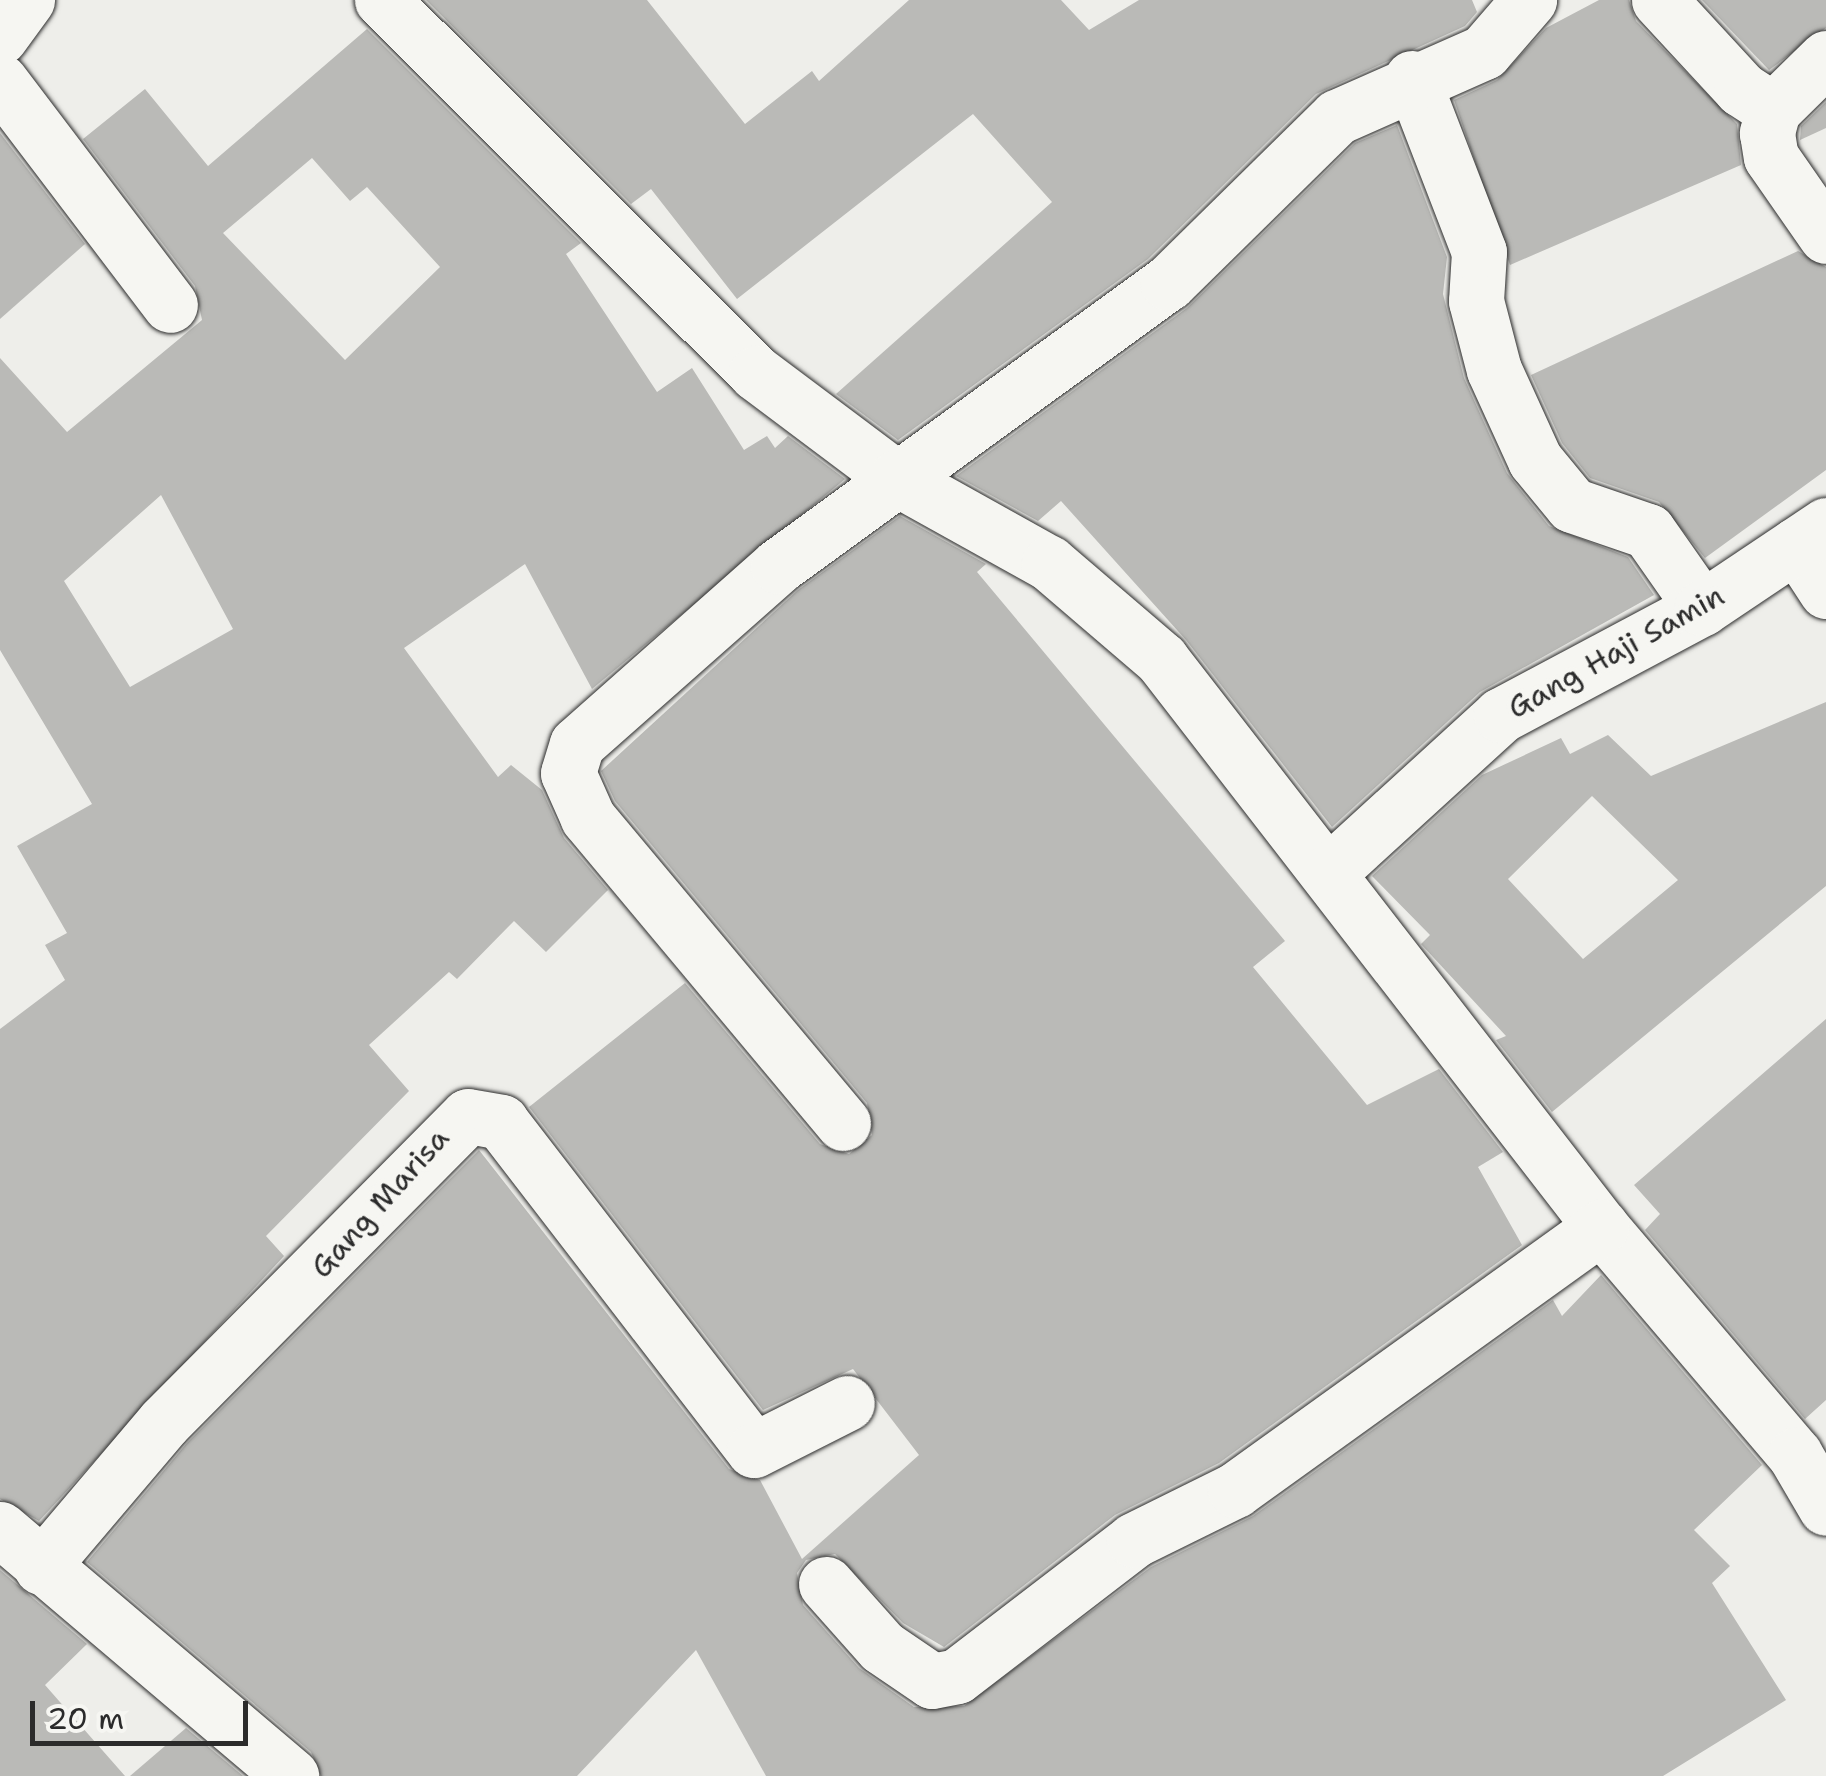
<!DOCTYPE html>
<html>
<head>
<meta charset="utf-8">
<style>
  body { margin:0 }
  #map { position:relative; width:1826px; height:1776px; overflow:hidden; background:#eeeeea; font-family:"Shantell Sans",sans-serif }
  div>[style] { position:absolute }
  .building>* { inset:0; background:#babab7 }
  .roads { filter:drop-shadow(0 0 2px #2b2b2b) drop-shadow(0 0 2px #2b2b2b) }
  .minor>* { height:55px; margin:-27.5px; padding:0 27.5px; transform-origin:27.5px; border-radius:27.5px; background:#f6f6f2 }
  span { translate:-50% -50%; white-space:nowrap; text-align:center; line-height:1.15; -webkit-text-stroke:9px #f6f6f2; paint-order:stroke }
  .street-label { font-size:30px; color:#2b2b2b }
  .scale { position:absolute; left:30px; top:1701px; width:218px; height:45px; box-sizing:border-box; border:5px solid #2b2b2b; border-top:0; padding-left:12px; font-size:30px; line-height:35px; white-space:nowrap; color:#2b2b2b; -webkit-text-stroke:8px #f6f6f2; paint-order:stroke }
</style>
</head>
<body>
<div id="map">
  <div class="building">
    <div style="clip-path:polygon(426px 0,647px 0,745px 124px,812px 71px,819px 81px,909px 0,1061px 0,1089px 30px,1139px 0,1472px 0,1477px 12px,1465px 26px,1316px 94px,1148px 259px,898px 440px,836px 394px,1052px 202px,973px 114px,737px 299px,651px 189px,631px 204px)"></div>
    <div style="clip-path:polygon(1599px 0,1629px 0,1636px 21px,1737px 124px,1741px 165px,1510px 265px,1454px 100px,1497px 80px,1546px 28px)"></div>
    <div style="clip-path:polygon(1702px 0,1826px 0,1826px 28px,1769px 70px)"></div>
    <div style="clip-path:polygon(evenodd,367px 29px,581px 243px,566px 254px,657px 392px,692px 368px,744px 450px,767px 436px,775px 448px,788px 436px,845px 479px,592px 689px,525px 564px,404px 648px,498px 777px,511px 765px,542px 790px,564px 838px,608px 890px,546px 952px,514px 921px,457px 979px,449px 972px,369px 1045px,409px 1091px,266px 1236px,284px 1256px,39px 1521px,0 1499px,0 1029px,65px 980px,45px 945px,67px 933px,17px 846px,92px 804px,0 650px,0 358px,67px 432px,202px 320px,195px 286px,83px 139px,145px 89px,208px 166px,367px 29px,312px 158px,350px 201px,367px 187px,440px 267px,345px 360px,223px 233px,312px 158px,367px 29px,161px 495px,233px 629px,130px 687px,64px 581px,161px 495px)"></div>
    <div style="clip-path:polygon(1826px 102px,1826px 128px,1800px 140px,1801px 126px)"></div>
    <div style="clip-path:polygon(1397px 125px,1447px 257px,1443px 294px,1464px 378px,1507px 473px,1549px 526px,1628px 557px,1654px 595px,1480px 692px,1332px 827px,1186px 640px,1061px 501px,1038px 521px,956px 476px,1187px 308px,1355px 143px)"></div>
    <div style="clip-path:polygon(0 133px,85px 244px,0 319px)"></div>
    <div style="clip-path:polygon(1798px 251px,1826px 267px,1826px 470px,1705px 558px,1659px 502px,1590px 478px,1562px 443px,1531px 375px)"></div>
    <div style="clip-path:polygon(900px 516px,986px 564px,977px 572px,1285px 941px,1253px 967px,1367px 1105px,1439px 1069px,1503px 1152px,1478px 1167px,1522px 1245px,1219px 1463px,1115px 1515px,944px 1647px,903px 1623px,835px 1554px,806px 1560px,797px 1573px,803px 1605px,859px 1668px,914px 1707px,964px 1706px,1151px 1567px,1253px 1516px,1553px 1300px,1562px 1316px,1601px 1275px,1762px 1465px,1694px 1530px,1730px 1566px,1712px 1583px,1786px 1700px,1663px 1776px,766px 1776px,696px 1650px,577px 1776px,321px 1776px,311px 1752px,87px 1562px,187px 1443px,479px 1150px,729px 1469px,760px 1480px,802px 1559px,919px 1455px,853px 1369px,763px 1410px,529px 1107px,685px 983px,820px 1144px,849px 1154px,872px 1135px,867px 1103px,615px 801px,601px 771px,798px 590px)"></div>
    <div style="clip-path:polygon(evenodd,1826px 702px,1826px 886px,1552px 1112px,1496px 1040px,1506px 1036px,1421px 944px,1430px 935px,1372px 876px,1482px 775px,1561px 738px,1570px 754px,1608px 735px,1651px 776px,1826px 702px,1592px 796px,1678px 880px,1583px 959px,1508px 879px,1592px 796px)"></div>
    <div style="clip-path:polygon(1826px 1019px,1826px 1400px,1805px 1419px,1645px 1230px,1660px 1214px,1634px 1185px)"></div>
    <div style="clip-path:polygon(0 1570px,87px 1644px,45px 1685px,125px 1776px,0 1776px)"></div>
    <div style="clip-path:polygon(186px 1728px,243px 1776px,130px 1776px)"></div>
  </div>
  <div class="roads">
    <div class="minor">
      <div style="left:382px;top:0;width:528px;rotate:44.92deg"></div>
      <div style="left:756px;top:373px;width:175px;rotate:36.9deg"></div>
      <div style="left:896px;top:478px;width:175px;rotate:29.1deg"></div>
      <div style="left:1049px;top:563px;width:148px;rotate:40.6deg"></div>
      <div style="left:1161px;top:659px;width:718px;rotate:52.24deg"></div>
      <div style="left:1601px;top:1227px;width:299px;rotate:49.6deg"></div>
      <div style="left:1795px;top:1455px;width:61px;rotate:59.7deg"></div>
      <div style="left:1659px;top:0;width:121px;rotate:47.3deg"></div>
      <div style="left:1741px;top:89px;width:38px;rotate:33deg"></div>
      <div style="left:0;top:37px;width:46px;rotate:-53.9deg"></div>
      <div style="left:1826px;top:58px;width:74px;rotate:135.5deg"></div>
      <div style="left:1773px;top:110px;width:24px;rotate:105deg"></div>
      <div style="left:1767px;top:133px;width:24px;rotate:81deg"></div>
      <div style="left:1771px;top:157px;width:96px;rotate:55.2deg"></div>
      <div style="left:1412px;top:78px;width:186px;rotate:68.9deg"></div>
      <div style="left:1479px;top:252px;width:49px;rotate:93.5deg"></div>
      <div style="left:1476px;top:301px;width:71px;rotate:75.4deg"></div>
      <div style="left:1494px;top:370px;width:99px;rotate:65.5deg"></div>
      <div style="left:1535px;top:460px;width:58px;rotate:50.6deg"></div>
      <div style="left:1572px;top:505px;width:80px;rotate:18.9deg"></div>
      <div style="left:1648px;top:531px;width:94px;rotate:55deg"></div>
      <div style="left:0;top:81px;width:281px;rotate:52.8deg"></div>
      <div style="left:1796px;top:545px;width:55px;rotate:56.9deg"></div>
      <div style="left:1328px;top:873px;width:234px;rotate:-42.4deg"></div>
      <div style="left:1501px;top:715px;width:228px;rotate:-28deg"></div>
      <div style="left:1702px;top:608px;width:149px;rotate:-33.8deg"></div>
      <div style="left:843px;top:1123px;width:398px;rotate:-129.9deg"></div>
      <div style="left:588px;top:818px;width:49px;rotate:-114deg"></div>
      <div style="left:568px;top:773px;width:30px;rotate:-73deg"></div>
      <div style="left:577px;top:744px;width:268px;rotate:-41.5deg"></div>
      <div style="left:778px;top:566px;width:482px;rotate:-36deg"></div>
      <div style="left:1168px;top:283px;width:237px;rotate:-44.5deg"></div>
      <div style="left:1337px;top:117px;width:161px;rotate:-23.9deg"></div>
      <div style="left:1484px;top:52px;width:69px;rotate:-49.1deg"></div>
      <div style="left:0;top:1529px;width:382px;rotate:40.3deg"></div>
      <div style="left:41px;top:1567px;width:190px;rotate:-49.7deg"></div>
      <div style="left:164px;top:1422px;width:431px;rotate:-45.2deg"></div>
      <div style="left:468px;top:1116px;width:34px;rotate:10deg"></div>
      <div style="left:501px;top:1122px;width:414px;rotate:52.4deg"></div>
      <div style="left:754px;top:1450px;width:104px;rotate:-26.8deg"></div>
      <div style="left:826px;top:1584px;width:84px;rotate:48.4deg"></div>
      <div style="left:882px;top:1647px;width:60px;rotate:34.2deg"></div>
      <div style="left:932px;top:1681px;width:25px;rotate:-11deg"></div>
      <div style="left:957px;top:1676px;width:223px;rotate:-37.5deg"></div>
      <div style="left:1134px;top:1540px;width:113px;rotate:-26.3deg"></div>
      <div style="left:1235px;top:1490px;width:451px;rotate:-35.7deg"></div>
    </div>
  </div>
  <div class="street-label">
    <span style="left:1616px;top:652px;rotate:-29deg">Gang Haji Samin</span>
    <span style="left:380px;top:1203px;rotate:-48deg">Gang Marisa</span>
  </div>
  <div class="scale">20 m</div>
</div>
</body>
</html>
